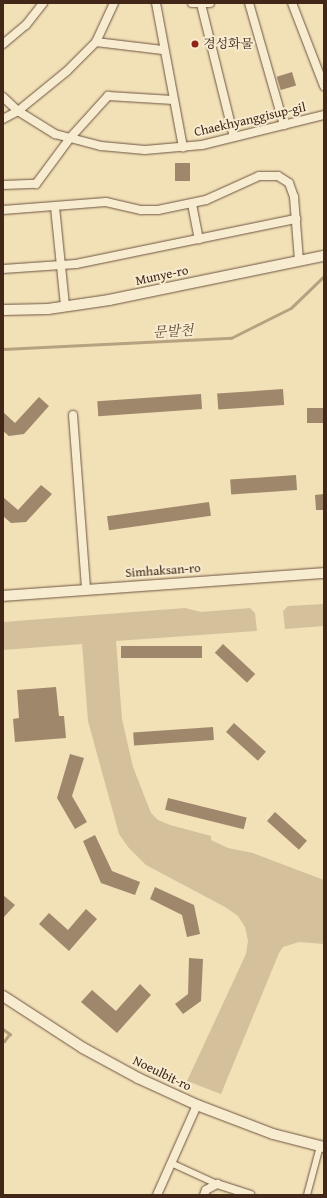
<!DOCTYPE html>
<html>
<head>
<meta charset="utf-8">
<style>
  body { margin:0 }
  #map { position:relative; width:327px; height:1198px; overflow:hidden; background:#f2e0b7; font-family:"Gentium Book Plus","Noto Serif KR",serif }
  div>[style] { position:absolute }
  .green>* { inset:0; background:#d4c19c }
  .stream>* { height:2.5px; margin:-1.25px; padding:0 1.25px; transform-origin:1.25px; border-radius:1.25px; background:#b6a181 }
  .building>* { inset:0; background:#9e876b; transform-origin:0 0 }
  .roads { filter:drop-shadow(0 0 1px #6e5540) drop-shadow(0 0 1px #6e5540) }
  .pedestrian>* { height:6px; margin:-3px; padding:0 3px; transform-origin:3px; border-radius:3px; background:#f7ebd0 }
  .minor>* { height:8px; margin:-4px; padding:0 4px; transform-origin:4px; border-radius:4px; background:#f7ebd0 }
  .tertiary>* { height:10px; margin:-5px; padding:0 5px; transform-origin:5px; border-radius:5px; background:#f7ebd0 }
  .dots>* { width:11px; height:11px; translate:-50% -50%; box-sizing:border-box; border:2px solid #f7ebd0; border-radius:50% }
  span { translate:-50% -50%; white-space:nowrap; text-align:center; line-height:1.15; -webkit-text-stroke:4px #f7ebd0; paint-order:stroke }
  .poi-label { font-size:13px; color:#422719 }
  .left { translate:0 -50%; text-align:left }
  .street-label { font-size:13px; color:#422719 }
  .water-label { font-size:14px; color:#654c38; font-style:italic }
  .frame { position:absolute; inset:0; border:4px solid #422719; pointer-events:none }
</style>
</head>
<body>
<div id="map">
  <div class="green">
    <div style="clip-path:polygon(324px 604px,324px 626px,285px 629px,283px 611px,288px 606px)"></div>
    <div style="clip-path:polygon(185px 608px,201px 612px,250px 608px,255px 613px,257px 631px,116px 641px,122px 719px,133px 767px,151px 813px,158px 820px,170px 825px,211px 836px,211px 840px,228px 848px,253px 853px,324px 880px,324px 944px,299px 942px,283px 947px,279px 953px,221px 1094px,187px 1081px,246px 954px,248px 941px,245px 927px,238px 916px,225px 907px,146px 865px,128px 847px,119px 834px,88px 721px,82px 644px,3px 650px,3px 622px)"></div>
  </div>
  <div class="stream">
    <div style="left:3px;top:349px;width:228px;rotate:-2.8deg"></div>
    <div style="left:231px;top:338px;width:67px;rotate:-26.6deg"></div>
    <div style="left:291px;top:308px;width:46px;rotate:-44.1deg"></div>
    <div style="left:3px;top:1029px;width:9px;rotate:36deg"></div>
    <div style="left:10px;top:1034px;width:9px;rotate:126deg"></div>
  </div>
  <div class="building">
    <div style="left:292px;top:72px;width:14px;height:16px;rotate:73deg"></div>
    <div style="left:190px;top:163px;width:18px;height:15px;rotate:90deg"></div>
    <div style="left:283px;top:389px;width:16px;height:66px;rotate:86deg"></div>
    <div style="left:201px;top:394px;width:15px;height:104px;rotate:86deg"></div>
    <div style="clip-path:polygon(39px 397px,49px 406px,24px 434px,9px 436px,3px 431px,3px 412px,15px 423px)"></div>
    <div style="left:324px;top:408px;width:15px;height:17px;rotate:90deg"></div>
    <div style="left:296px;top:475px;width:15px;height:66px;rotate:86deg"></div>
    <div style="clip-path:polygon(41px 485px,52px 494px,26px 522px,11px 523px,3px 516px,3px 497px,18px 510px)"></div>
    <div style="clip-path:polygon(324px 494px,324px 510px,316px 510px,315px 495px)"></div>
    <div style="left:209px;top:502px;width:14px;height:103px;rotate:82deg"></div>
    <div style="left:223px;top:644px;width:44px;height:12px;rotate:43deg"></div>
    <div style="left:202px;top:646px;width:12px;height:81px;rotate:90deg"></div>
    <div style="clip-path:polygon(56px 687px,59px 716px,64px 716px,66px 738px,15px 742px,13px 719px,19px 718px,17px 690px)"></div>
    <div style="left:234px;top:723px;width:43px;height:12px;rotate:42deg"></div>
    <div style="left:213px;top:727px;width:13px;height:80px;rotate:86deg"></div>
    <div style="clip-path:polygon(70px 754px,84px 758px,72px 796px,87px 822px,75px 829px,57px 798px)"></div>
    <div style="left:168px;top:798px;width:81px;height:12px;rotate:14deg"></div>
    <div style="left:275px;top:812px;width:43px;height:12px;rotate:42deg"></div>
    <div style="clip-path:polygon(95px 835px,112px 871px,140px 882px,135px 895px,101px 883px,83px 841px)"></div>
    <div style="clip-path:polygon(155px 887px,194px 905px,200px 934px,187px 937px,182px 915px,150px 899px)"></div>
    <div style="clip-path:polygon(3px 895px,15px 905px,3px 918px)"></div>
    <div style="clip-path:polygon(86px 909px,97px 919px,69px 951px,39px 924px,49px 913px,68px 930px)"></div>
    <div style="clip-path:polygon(189px 958px,203px 959px,201px 1001px,183px 1014px,175px 1004px,188px 994px)"></div>
    <div style="clip-path:polygon(140px 984px,151px 995px,117px 1033px,81px 1002px,92px 990px,116px 1011px)"></div>
  </div>
  <div class="roads">
    <div class="pedestrian">
      <div style="left:171px;top:1163px;width:51px;rotate:24.5deg"></div>
      <div style="left:307px;top:1195px;width:51px;rotate:-75.1deg"></div>
    </div>
    <div class="minor">
      <div style="left:156px;top:3px;width:147px;rotate:79.4deg"></div>
      <div style="left:192px;top:3px;width:18px"></div>
      <div style="left:249px;top:3px;width:127px;rotate:74deg"></div>
      <div style="left:292px;top:3px;width:89px;rotate:68.9deg"></div>
      <div style="left:201px;top:4px;width:137px;rotate:76.1deg"></div>
      <div style="left:96px;top:42px;width:67px;rotate:6.8deg"></div>
      <div style="left:3px;top:44px;width:30px;rotate:-40deg"></div>
      <div style="left:26px;top:25px;width:28px;rotate:-52deg"></div>
      <div style="left:3px;top:97px;width:21px;rotate:43deg"></div>
      <div style="left:18px;top:111px;width:44px;rotate:31.9deg"></div>
      <div style="left:55px;top:134px;width:48px;rotate:14.6deg"></div>
      <div style="left:101px;top:146px;width:44px;rotate:5.2deg"></div>
      <div style="left:145px;top:150px;width:57px;rotate:-5deg"></div>
      <div style="left:202px;top:145px;width:126px;rotate:-13.8deg"></div>
      <div style="left:3px;top:119px;width:17px;rotate:-28deg"></div>
      <div style="left:18px;top:111px;width:63px;rotate:-39.2deg"></div>
      <div style="left:67px;top:71px;width:41px;rotate:-45deg"></div>
      <div style="left:96px;top:42px;width:43px;rotate:-65.2deg"></div>
      <div style="left:3px;top:185px;width:33px;rotate:-2deg"></div>
      <div style="left:36px;top:184px;width:57px;rotate:-53.5deg"></div>
      <div style="left:70px;top:138px;width:57px;rotate:-47.9deg"></div>
      <div style="left:108px;top:96px;width:65px;rotate:3.5deg"></div>
      <div style="left:192px;top:204px;width:36px;rotate:79deg"></div>
      <div style="left:55px;top:207px;width:100px;rotate:84.2deg"></div>
      <div style="left:3px;top:210px;width:103px;rotate:-4.4deg"></div>
      <div style="left:106px;top:202px;width:36px;rotate:13deg"></div>
      <div style="left:141px;top:210px;width:17px"></div>
      <div style="left:158px;top:210px;width:49px;rotate:-11.8deg"></div>
      <div style="left:206px;top:200px;width:58px;rotate:-24.4deg"></div>
      <div style="left:259px;top:176px;width:19px"></div>
      <div style="left:278px;top:176px;width:13px;rotate:32deg"></div>
      <div style="left:289px;top:183px;width:15px;rotate:70deg"></div>
      <div style="left:294px;top:197px;width:63px;rotate:85.5deg"></div>
      <div style="left:3px;top:269px;width:73px;rotate:-3.9deg"></div>
      <div style="left:76px;top:264px;width:225px;rotate:-11.6deg"></div>
      <div style="left:73px;top:415px;width:174px;rotate:85.7deg"></div>
      <div style="left:157px;top:1195px;width:98px;rotate:-66deg"></div>
      <div style="left:204px;top:1195px;width:5px;rotate:-68deg"></div>
      <div style="left:206px;top:1190px;width:13px;rotate:-29deg"></div>
      <div style="left:217px;top:1184px;width:35px;rotate:18deg"></div>
    </div>
    <div class="tertiary">
      <div style="left:3px;top:310px;width:45px;rotate:-1.3deg"></div>
      <div style="left:48px;top:309px;width:62px;rotate:-8.4deg"></div>
      <div style="left:109px;top:300px;width:219px;rotate:-11.6deg"></div>
      <div style="left:3px;top:596px;width:322px;rotate:-4.1deg"></div>
      <div style="left:3px;top:996px;width:95px;rotate:33deg"></div>
      <div style="left:83px;top:1048px;width:63px;rotate:28.6deg"></div>
      <div style="left:138px;top:1078px;width:65px;rotate:24.6deg"></div>
      <div style="left:197px;top:1105px;width:81px;rotate:20.9deg"></div>
      <div style="left:273px;top:1134px;width:53px;rotate:14.3deg"></div>
    </div>
  </div>
  <div class="dots">
    <div style="left:195px;top:44px;background:#8f2418"></div>
  </div>
  <div class="poi-label">
    <span class="left" style="left:203px;top:44px">경성화물</span>
  </div>
  <div class="street-label">
    <span style="left:250px;top:120px;rotate:-13deg">Chaekhyanggisup-gil</span>
    <span style="left:162px;top:276px;rotate:-12deg">Munye-ro</span>
    <span style="left:163px;top:571px;rotate:-4deg">Simhaksan-ro</span>
    <span style="left:162px;top:1074px;rotate:26deg">Noeulbit-ro</span>
  </div>
  <div class="water-label">
    <span style="left:173px;top:331px;rotate:-3deg">문발천</span>
  </div>
  <div class="frame"></div>
</div>
</body>
</html>
